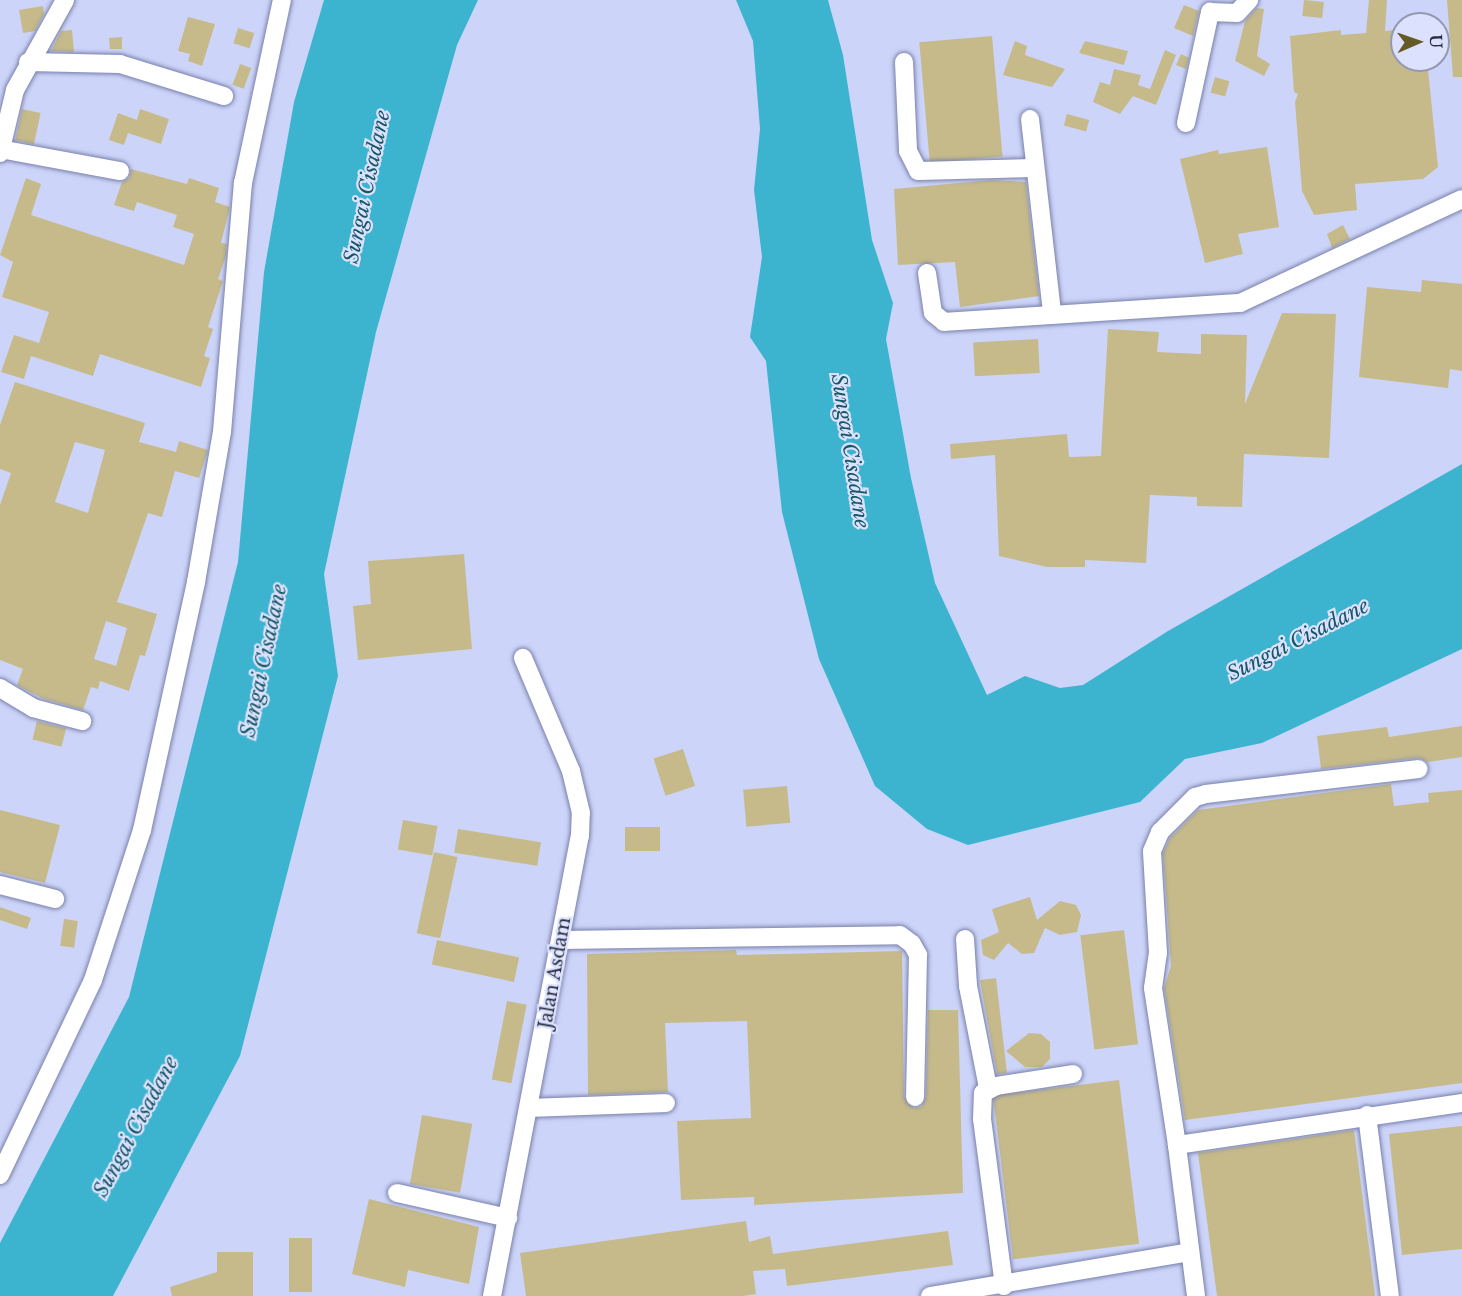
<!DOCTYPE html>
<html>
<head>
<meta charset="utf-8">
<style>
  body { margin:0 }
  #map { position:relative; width:1462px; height:1296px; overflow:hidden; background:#cdd4f9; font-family:"Libre Baskerville",serif }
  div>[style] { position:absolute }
  .water>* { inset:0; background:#3db4cf }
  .building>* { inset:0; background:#c6ba8a; transform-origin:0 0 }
  .roads { filter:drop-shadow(0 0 2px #7981ab) drop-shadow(0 0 2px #7981ab) }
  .minor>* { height:18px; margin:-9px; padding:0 9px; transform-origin:9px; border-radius:9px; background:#fff }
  span { translate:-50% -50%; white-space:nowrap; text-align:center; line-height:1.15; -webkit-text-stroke:4.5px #dce2fe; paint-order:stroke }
  .street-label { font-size:18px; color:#292c3e }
  .water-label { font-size:20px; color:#165766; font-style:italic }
  .north { position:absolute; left:1390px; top:12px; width:60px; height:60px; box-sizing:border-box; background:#dce2fe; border:2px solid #9499b1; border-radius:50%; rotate:88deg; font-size:16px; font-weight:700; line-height:24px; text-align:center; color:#292c3e }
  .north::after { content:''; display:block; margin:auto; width:21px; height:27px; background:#655926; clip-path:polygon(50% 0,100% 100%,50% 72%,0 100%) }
</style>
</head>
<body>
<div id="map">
  <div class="water">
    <div style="clip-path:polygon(324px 0,478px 0,457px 45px,376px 332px,324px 574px,338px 676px,240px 1056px,113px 1296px,0 1296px,0 1243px,129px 997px,238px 562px,264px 272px,294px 102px)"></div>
    <div style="clip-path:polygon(736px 0,828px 0,843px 55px,872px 240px,893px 303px,886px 339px,911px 478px,935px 583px,987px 695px,1025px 676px,1060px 688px,1083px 685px,1168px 631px,1462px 464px,1462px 649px,1262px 743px,1185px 759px,1140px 802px,968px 845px,927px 829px,875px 786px,819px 659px,782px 512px,766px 361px,750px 337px,762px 257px,754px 190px,760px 129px,753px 41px)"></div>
  </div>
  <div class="building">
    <div style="left:1304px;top:0;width:20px;height:16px;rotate:6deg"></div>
    <div style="clip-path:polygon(1369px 0,1387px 0,1385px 31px,1402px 29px,1402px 60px,1427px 60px,1438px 167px,1423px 179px,1355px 184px,1357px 210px,1314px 215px,1302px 191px,1295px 102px,1298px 94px,1294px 92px,1290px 36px,1341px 30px,1341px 35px,1366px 33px)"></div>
    <div style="clip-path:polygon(1447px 0,1462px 0,1462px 77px,1453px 77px)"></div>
    <div style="clip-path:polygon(1184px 5px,1199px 11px,1193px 36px,1174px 28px)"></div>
    <div style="clip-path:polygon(43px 6px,44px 14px,35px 31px,23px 33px,19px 10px)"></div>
    <div style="clip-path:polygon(1257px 8px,1264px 9px,1257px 56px,1270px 64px,1264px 76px,1235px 61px,1245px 21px)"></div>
    <div style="clip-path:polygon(188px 17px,215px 24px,202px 66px,188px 61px,190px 54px,178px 51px)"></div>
    <div style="left:238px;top:28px;width:17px;height:16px;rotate:17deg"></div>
    <div style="clip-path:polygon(72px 30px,74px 52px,51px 51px,61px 31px)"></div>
    <div style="left:992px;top:36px;width:121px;height:73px;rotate:85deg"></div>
    <div style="clip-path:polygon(122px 37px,122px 49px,110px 49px,109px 38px)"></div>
    <div style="clip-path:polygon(1015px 41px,1027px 46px,1025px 55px,1065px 69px,1052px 87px,1003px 75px)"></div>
    <div style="clip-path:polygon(1085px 41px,1128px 51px,1124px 65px,1079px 53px)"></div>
    <div style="clip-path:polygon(1165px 50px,1176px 55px,1156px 105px,1133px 96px,1120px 114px,1093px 102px,1100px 82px,1110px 85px,1114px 69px,1141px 75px,1138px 85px,1150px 89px)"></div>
    <div style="clip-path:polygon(1181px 54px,1189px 58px,1186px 69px,1176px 65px)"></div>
    <div style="left:240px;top:64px;width:12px;height:22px;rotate:20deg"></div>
    <div style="left:1215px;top:77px;width:15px;height:16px;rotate:16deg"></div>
    <div style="left:22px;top:109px;width:19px;height:32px;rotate:12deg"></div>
    <div style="clip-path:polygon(140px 109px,169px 119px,161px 144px,128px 133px,124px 145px,109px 140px,118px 113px,137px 120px)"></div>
    <div style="left:1067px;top:114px;width:23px;height:12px;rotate:15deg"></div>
    <div style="clip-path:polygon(1267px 147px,1279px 227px,1238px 234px,1243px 254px,1205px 263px,1180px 159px,1218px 150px,1219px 154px)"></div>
    <div style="clip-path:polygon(131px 169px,187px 184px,189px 178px,219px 188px,215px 202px,230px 207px,221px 243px,227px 244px,226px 256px,218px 279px,223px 281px,208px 327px,213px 329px,204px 356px,210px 358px,201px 387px,100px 354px,93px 376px,31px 356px,24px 379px,1px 372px,14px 335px,39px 343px,49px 312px,2px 297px,13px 262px,0 255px,26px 178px,41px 184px,31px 215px,184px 265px,194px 234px,173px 227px,177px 215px,137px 202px,134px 211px,114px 205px,122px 182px,129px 178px)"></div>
    <div style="clip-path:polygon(991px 180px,1026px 182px,1039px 296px,960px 307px,955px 262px,898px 265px,894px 189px)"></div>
    <div style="clip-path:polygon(1343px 225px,1350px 239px,1332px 248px,1327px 234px)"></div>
    <div style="clip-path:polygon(1422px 280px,1462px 284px,1462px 371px,1450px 369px,1448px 388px,1359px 377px,1367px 287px,1421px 292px)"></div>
    <div style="clip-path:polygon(1282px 313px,1336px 314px,1329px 458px,1244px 454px,1242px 507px,1197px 506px,1197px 497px,1150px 495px,1146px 563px,1085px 560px,1085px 567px,1047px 567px,999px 556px,995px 455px,951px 459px,950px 444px,1067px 434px,1069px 457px,1101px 456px,1108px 329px,1159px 332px,1157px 352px,1201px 354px,1201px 334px,1247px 335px,1245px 404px)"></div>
    <div style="left:1038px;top:339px;width:34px;height:65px;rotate:87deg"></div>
    <div style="clip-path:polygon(evenodd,15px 382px,145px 423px,139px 442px,176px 452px,179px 441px,208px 450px,199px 478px,175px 471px,162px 517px,148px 513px,117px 602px,157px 614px,145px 656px,140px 655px,129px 691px,100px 681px,98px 689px,91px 687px,83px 710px,44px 699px,22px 688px,17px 685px,23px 669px,0 660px,0 505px,11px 473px,0 469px,0 425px,15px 382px,75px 442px,105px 450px,88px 513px,55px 502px,75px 442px,15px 382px,106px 621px,127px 628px,116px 666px,94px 659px,106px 621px)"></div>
    <div style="clip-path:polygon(464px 554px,472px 649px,358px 660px,353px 606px,371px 604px,368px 561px)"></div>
    <div style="left:37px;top:721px;width:30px;height:19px;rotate:14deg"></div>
    <div style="clip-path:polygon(1462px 726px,1462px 757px,1428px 762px,1418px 758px,1321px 769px,1317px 736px,1387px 727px,1389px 737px)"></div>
    <div style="left:683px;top:749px;width:39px;height:31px;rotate:72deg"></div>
    <div style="clip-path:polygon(1391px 784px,1394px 806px,1429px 802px,1428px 793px,1462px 790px,1462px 1083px,1185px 1120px,1164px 988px,1171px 966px,1163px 853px,1170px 838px,1198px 810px)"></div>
    <div style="left:787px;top:786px;width:37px;height:44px;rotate:85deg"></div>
    <div style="clip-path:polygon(0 810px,60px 825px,45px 883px,0 872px)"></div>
    <div style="left:403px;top:820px;width:35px;height:30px;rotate:10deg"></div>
    <div style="left:625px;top:827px;width:35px;height:24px"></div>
    <div style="left:458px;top:829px;width:84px;height:24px;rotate:9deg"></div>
    <div style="left:434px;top:852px;width:24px;height:83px;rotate:12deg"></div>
    <div style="clip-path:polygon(1030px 897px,1037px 920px,1060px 901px,1076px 905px,1081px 915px,1077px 932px,1060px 935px,1045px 928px,1034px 953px,1022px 954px,1008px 943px,994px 960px,983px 955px,981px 940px,999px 932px,992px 909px)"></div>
    <div style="clip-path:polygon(0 907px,31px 918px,27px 929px,0 920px)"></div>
    <div style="left:64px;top:919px;width:14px;height:27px;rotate:8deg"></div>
    <div style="left:1124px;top:930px;width:115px;height:44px;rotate:83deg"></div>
    <div style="left:437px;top:940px;width:84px;height:25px;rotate:12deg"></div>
    <div style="clip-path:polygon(736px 950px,737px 955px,902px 951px,904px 1097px,914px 1108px,921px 1107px,926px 1097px,928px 1010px,958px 1010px,963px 1193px,754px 1205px,754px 1197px,681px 1200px,677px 1121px,751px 1118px,747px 1021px,665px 1023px,668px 1092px,588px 1095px,587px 954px)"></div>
    <div style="clip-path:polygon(996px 978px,1007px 1073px,997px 1074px,980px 980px)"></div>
    <div style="left:507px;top:1001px;width:20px;height:80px;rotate:11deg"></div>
    <div style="clip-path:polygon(1029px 1033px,1041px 1034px,1050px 1042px,1050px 1059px,1042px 1067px,1025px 1067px,1006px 1051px)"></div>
    <div style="left:1119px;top:1080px;width:165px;height:127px;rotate:83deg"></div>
    <div style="left:422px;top:1115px;width:51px;height:70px;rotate:10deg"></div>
    <div style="clip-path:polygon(1462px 1126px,1462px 1249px,1402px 1255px,1389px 1134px)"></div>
    <div style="clip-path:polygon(1354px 1130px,1375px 1296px,1217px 1296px,1198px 1153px)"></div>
    <div style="clip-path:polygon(369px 1199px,479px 1227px,469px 1284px,408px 1270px,405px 1287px,352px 1274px)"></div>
    <div style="clip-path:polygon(746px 1221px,749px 1242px,770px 1236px,773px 1254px,948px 1231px,953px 1265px,787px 1286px,785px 1269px,753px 1271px,756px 1294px,743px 1296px,526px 1296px,520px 1253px)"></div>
    <div style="left:289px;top:1238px;width:23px;height:54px"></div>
    <div style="clip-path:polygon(217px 1252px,253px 1252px,253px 1296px,172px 1296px,170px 1287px,217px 1272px)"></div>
  </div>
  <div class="roads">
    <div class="minor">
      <div style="left:28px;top:62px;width:92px;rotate:1.2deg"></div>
      <div style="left:120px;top:64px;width:109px;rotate:17.1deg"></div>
      <div style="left:904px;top:62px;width:89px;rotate:87.4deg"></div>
      <div style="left:908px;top:151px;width:22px;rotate:63deg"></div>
      <div style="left:918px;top:171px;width:116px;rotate:-1.5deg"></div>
      <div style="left:1030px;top:119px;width:195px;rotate:83.5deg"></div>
      <div style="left:1186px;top:123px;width:114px;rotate:-77.8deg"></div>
      <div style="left:1210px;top:12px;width:27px;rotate:2deg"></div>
      <div style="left:1237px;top:13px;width:18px;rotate:-47deg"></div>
      <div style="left:0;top:149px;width:122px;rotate:10.4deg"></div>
      <div style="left:0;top:153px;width:65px;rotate:-76.6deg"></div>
      <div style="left:15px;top:90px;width:103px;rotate:-60.9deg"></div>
      <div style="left:927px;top:273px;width:40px;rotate:81.5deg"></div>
      <div style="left:933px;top:313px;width:14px;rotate:39deg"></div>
      <div style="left:944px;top:322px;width:297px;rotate:-3.7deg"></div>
      <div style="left:1240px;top:303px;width:245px;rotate:-25.1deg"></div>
      <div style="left:0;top:688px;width:39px;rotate:31deg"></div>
      <div style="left:33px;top:708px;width:51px;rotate:14.9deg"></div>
      <div style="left:0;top:885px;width:57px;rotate:14.3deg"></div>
      <div style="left:965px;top:939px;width:47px;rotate:86.3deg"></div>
      <div style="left:968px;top:986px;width:104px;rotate:78.9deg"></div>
      <div style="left:561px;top:940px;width:339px;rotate:-0.8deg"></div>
      <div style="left:900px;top:935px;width:15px;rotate:37deg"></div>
      <div style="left:912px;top:944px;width:13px;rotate:61deg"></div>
      <div style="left:918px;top:955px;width:142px;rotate:91.2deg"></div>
      <div style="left:530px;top:1108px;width:136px;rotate:-2.1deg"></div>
      <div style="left:1367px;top:1115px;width:182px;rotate:82.8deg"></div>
      <div style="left:1177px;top:1145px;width:159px;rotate:-98.7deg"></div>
      <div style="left:1153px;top:988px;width:35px;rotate:-82deg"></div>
      <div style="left:1158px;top:953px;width:102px;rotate:-93.4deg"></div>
      <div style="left:1152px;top:851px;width:21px;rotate:-67deg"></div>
      <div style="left:1160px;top:832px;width:49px;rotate:-45deg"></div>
      <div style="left:1195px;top:797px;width:11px;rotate:-15deg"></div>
      <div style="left:1206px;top:794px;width:214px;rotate:-6.7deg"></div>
      <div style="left:0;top:1175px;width:216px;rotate:-64.5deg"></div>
      <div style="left:93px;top:980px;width:158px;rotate:-71.9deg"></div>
      <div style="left:142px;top:830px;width:254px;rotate:-77.7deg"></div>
      <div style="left:196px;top:582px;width:152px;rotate:-80.2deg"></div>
      <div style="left:222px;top:432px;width:250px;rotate:-85.2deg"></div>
      <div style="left:243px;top:183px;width:187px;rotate:-78deg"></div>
      <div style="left:397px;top:1193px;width:114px;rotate:12.7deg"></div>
      <div style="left:1004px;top:1286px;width:168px;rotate:-97.5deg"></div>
      <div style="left:982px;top:1119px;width:26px;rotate:-88deg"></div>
      <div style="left:983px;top:1093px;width:15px;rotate:-28deg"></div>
      <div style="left:996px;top:1086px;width:78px;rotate:-8.9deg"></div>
      <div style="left:492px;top:1296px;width:468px;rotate:-79.2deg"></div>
      <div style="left:580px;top:836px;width:23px;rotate:-88deg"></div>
      <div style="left:581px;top:813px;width:43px;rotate:-103.4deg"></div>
      <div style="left:571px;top:771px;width:123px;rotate:-113deg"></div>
      <div style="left:930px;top:1296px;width:263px;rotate:-9.6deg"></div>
      <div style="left:1196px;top:1296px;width:152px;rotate:-97.2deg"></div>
      <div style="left:1177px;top:1145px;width:288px;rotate:-8.4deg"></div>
    </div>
  </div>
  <div class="street-label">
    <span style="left:555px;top:973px;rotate:-80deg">Jalan Asdam</span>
  </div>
  <div class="water-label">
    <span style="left:367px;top:187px;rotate:-78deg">Sungai Cisadane</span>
    <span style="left:850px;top:451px;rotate:81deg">Sungai Cisadane</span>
    <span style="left:1298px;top:640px;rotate:-27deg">Sungai Cisadane</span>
    <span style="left:264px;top:661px;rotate:-78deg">Sungai Cisadane</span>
    <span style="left:136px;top:1127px;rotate:-62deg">Sungai Cisadane</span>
  </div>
  <div class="north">U</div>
</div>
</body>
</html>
